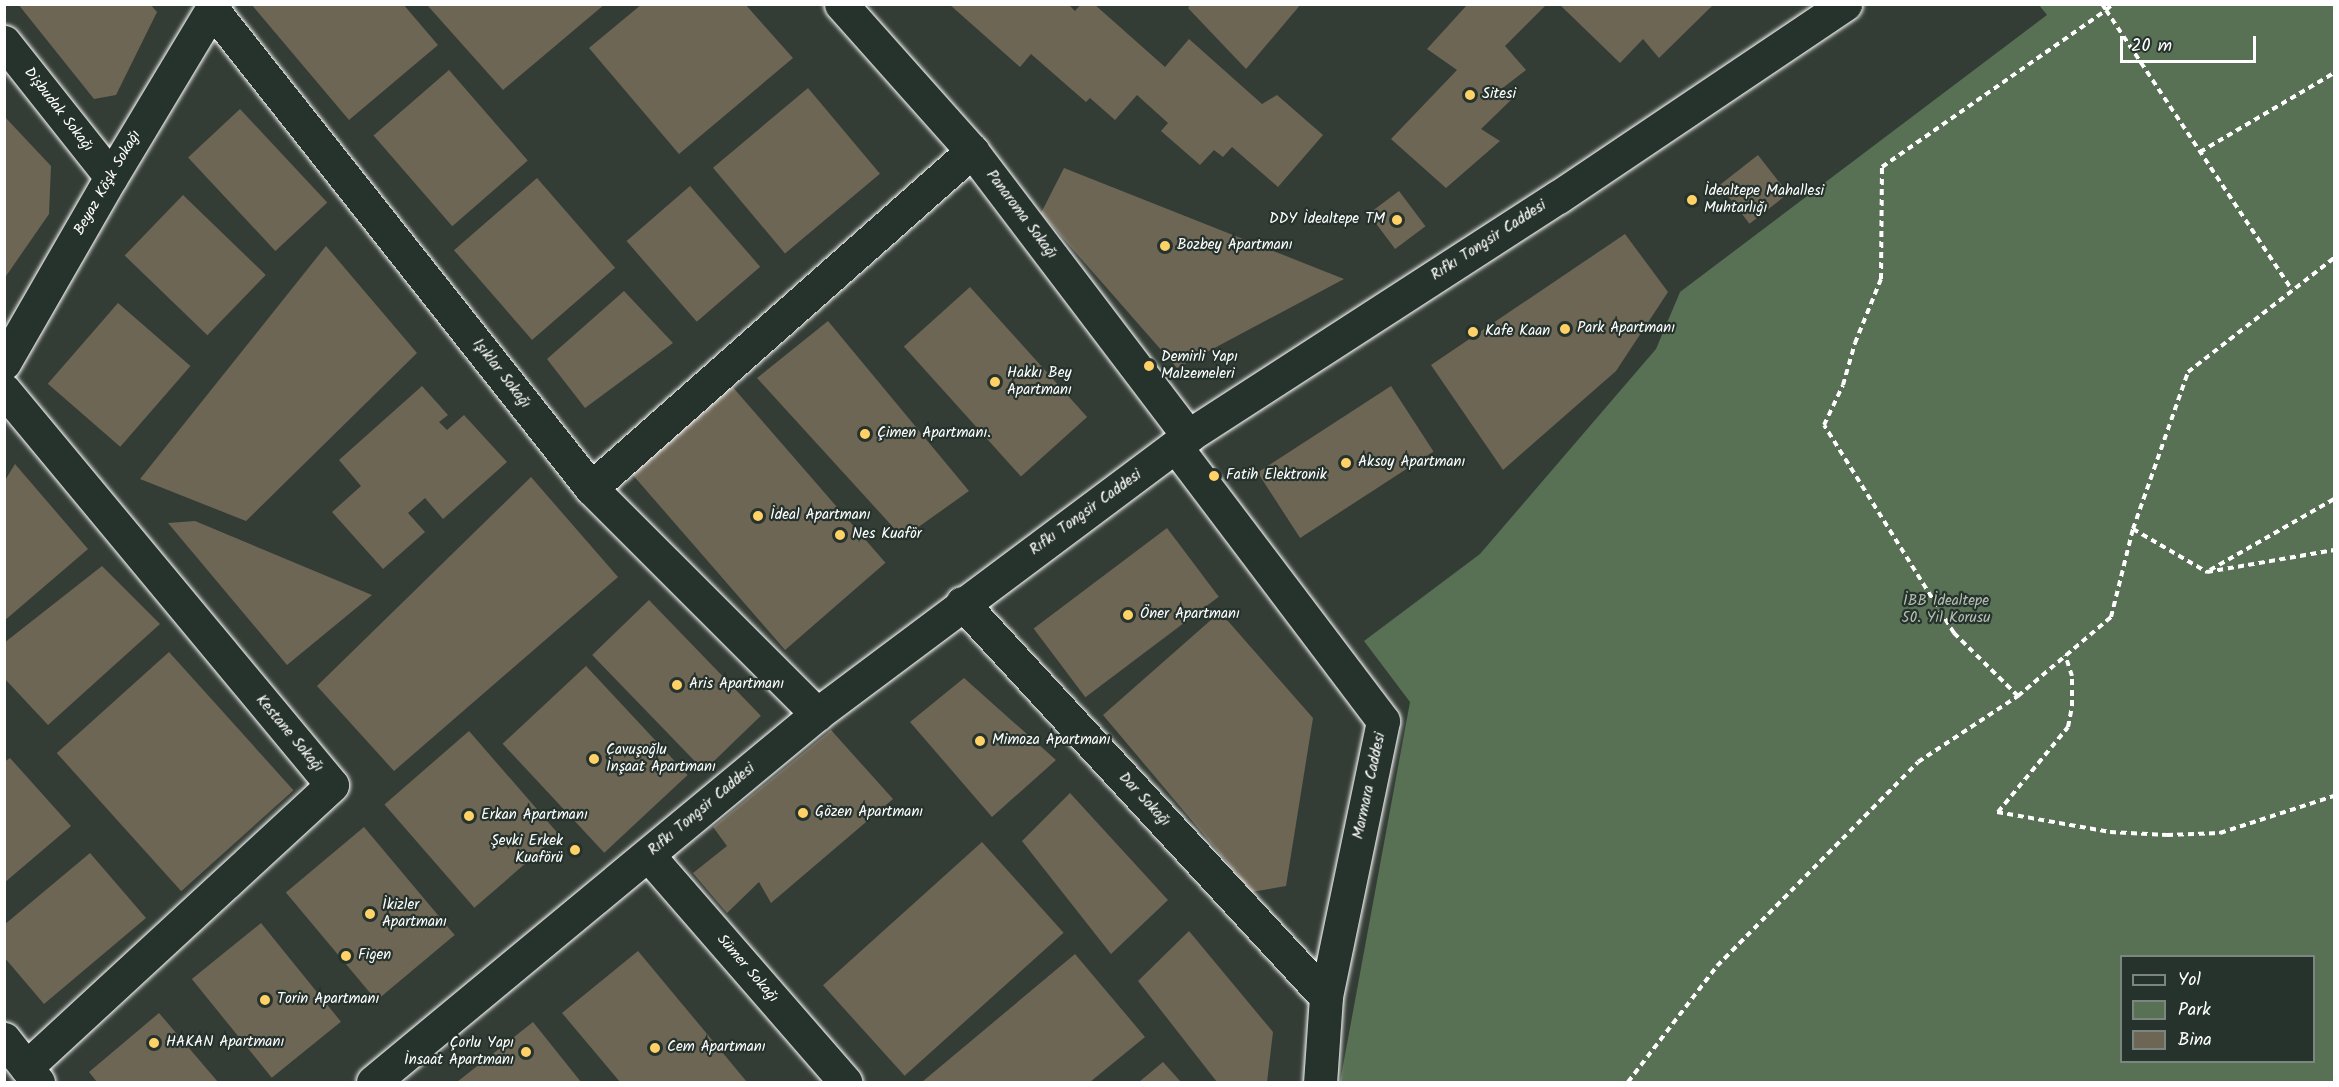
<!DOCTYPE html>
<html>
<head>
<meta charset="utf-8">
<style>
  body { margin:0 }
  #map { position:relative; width:2339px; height:1087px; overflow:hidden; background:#343d35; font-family:Kalam,sans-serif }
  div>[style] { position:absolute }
  .green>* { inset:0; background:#587054 }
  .building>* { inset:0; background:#6d6655; transform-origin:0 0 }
  .path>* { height:4px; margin-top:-2px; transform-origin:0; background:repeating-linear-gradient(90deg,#fff 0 6px,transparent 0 10.5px) }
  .roads { filter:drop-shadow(0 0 2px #fff) drop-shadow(0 0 2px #fff) }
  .minor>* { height:33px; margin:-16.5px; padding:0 16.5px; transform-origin:16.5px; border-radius:16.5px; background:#26332d }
  .tertiary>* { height:33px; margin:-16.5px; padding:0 16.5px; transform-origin:16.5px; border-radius:16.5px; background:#26332d }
  .dots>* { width:16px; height:16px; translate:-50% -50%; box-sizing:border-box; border:3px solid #26332d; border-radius:50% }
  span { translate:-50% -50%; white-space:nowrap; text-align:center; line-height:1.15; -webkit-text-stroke:4.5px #26332d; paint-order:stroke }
  .poi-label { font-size:15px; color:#fff }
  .left { translate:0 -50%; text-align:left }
  .right { translate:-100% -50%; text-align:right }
  .street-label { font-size:15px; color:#fff }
  .park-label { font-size:15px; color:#b4bfb2 }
  .frame { position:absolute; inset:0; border:6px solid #fff; pointer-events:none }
  .legend { position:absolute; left:2120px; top:955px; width:195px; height:108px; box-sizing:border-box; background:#26332d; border:2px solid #7d8581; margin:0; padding:8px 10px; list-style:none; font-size:18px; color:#fff }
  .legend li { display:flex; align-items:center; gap:12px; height:30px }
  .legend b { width:30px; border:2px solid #7d8581 }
  .scale { position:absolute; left:2120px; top:36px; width:136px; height:27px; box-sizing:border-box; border:3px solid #fff; border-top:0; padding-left:8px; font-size:18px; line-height:21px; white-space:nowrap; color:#fff; -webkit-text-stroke:4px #26332d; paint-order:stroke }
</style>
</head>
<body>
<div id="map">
  <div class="green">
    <div style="clip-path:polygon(evenodd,2039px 5px,2334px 5px,2334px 1082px,1340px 1082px,1410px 702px,1364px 641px,1480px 554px,1656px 349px,1680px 292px,2047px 15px,2039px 5px,2122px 956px,2314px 956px,2314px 1062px,2122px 1062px,2122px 956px)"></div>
  </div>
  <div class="building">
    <div style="clip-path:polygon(18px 4px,150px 4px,157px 12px,116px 95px,94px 99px)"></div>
    <div style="clip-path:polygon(251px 4px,403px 4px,438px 45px,349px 120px)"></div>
    <div style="clip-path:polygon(430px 4px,605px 4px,503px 90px,428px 6px)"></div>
    <div style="clip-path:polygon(642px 4px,745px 4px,793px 58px,679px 154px,589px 48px)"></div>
    <div style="clip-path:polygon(949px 4px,1068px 4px,1075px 11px,1081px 4px,1094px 4px,1165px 67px,1189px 39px,1262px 104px,1277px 95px,1323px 135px,1278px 187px,1232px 147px,1223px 157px,1214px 150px,1200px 165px,1161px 131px,1168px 123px,1137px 95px,1115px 120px,1090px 98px,1086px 102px,1031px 54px,1020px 67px)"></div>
    <div style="clip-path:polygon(1191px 4px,1301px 4px,1246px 69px,1188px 8px)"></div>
    <div style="clip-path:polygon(1559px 4px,1714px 4px,1659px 58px,1643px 39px,1620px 63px)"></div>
    <div style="clip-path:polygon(1467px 5px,1546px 5px,1505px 46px,1526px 70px,1500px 90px,1512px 99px,1481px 129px,1500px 141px,1446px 188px,1391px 139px,1457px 70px,1427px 49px)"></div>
    <div style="left:449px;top:70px;width:120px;height:100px;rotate:49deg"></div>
    <div style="left:808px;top:88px;width:112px;height:124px;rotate:50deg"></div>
    <div style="left:240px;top:109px;width:128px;height:71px;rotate:47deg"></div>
    <div style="clip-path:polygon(4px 116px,51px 166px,49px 214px,4px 279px)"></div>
    <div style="left:1758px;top:155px;width:49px;height:49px;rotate:52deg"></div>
    <div style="clip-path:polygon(1064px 168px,1344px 279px,1177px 368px,1041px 213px)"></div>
    <div style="left:537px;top:178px;width:119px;height:110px;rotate:49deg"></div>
    <div style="left:690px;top:186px;width:107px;height:84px;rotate:49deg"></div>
    <div style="left:1399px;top:191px;width:44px;height:38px;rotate:53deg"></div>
    <div style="left:183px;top:195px;width:115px;height:84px;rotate:44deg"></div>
    <div style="clip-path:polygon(1625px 234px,1668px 292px,1616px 371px,1503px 470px,1431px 365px)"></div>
    <div style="clip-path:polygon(326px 246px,417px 353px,246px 521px,140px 479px)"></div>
    <div style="left:970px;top:287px;width:175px;height:89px;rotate:48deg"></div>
    <div style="clip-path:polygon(624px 291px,673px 343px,585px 408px,547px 359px)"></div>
    <div style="left:118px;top:303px;width:96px;height:107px;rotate:41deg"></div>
    <div style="clip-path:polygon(828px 321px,969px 491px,903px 538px,757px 378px)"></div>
    <div style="left:730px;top:384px;width:237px;height:133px;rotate:49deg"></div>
    <div style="clip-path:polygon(422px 386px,448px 415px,439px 422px,447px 430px,464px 415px,507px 462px,443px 519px,425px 498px,408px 513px,425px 532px,383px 569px,332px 512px,361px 486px,339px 460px)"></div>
    <div style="left:1391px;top:386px;width:78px;height:159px;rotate:57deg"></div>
    <div style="clip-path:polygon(15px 464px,88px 549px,4px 621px,4px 482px)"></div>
    <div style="clip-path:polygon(531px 477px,618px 577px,394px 771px,317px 686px)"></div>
    <div style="clip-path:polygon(195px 521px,372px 595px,287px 665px,168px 523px)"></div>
    <div style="left:1167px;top:528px;width:86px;height:167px;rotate:53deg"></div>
    <div style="clip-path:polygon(102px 566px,160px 624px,48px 725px,4px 678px,4px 643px)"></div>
    <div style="left:649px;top:600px;width:161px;height:79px;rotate:46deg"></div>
    <div style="clip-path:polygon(1220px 612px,1313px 718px,1286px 886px,1252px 892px,1103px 715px)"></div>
    <div style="left:169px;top:652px;width:186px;height:151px;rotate:48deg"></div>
    <div style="left:586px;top:666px;width:149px;height:114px;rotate:47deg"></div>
    <div style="clip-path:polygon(964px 678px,1056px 760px,992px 817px,910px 722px)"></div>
    <div style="clip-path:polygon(831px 730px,893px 799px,771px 903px,759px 882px,727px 913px,693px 873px,727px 846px,713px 827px)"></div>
    <div style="left:469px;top:731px;width:137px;height:112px;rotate:49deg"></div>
    <div style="clip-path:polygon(10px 758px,71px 826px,4px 883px,4px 762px)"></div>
    <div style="clip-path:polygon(1070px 793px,1168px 900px,1111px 954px,1022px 841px)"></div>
    <div style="left:364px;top:827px;width:141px;height:102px;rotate:50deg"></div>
    <div style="left:982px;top:842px;width:122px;height:214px;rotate:48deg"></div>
    <div style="clip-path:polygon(90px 853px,146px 918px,44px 1004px,4px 957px,4px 925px)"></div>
    <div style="left:261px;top:923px;width:127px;height:89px;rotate:51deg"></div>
    <div style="clip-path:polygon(1189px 931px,1273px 1032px,1267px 1082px,1217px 1082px,1138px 981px)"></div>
    <div style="clip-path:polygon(638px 951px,747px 1082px,620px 1082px,562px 1013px)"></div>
    <div style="clip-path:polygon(1075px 954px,1145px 1037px,1090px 1082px,922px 1082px)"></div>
    <div style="clip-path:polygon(159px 1013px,218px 1082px,97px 1082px,89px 1072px)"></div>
    <div style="clip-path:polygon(533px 1022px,581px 1082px,457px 1082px)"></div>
    <div style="clip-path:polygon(1163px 1062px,1181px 1082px,1139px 1082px)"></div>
  </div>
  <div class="path">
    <div style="left:2102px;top:4px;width:7px;rotate:56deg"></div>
    <div style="left:2106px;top:10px;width:9px;rotate:-41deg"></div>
    <div style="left:2200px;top:152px;width:156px;rotate:-30.5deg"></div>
    <div style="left:2133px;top:529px;width:86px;rotate:30.2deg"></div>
    <div style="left:2207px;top:572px;width:129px;rotate:-9.8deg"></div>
    <div style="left:2210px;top:570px;width:143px;rotate:-29.8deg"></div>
    <div style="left:2018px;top:696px;width:90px;rotate:-135.5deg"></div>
    <div style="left:1954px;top:633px;width:245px;rotate:-122deg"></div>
    <div style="left:1824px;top:425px;width:44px;rotate:-64.6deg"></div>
    <div style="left:1843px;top:385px;width:44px;rotate:-74.1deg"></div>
    <div style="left:1855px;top:343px;width:69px;rotate:-67.9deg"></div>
    <div style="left:1881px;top:279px;width:112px;rotate:-89.5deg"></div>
    <div style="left:1882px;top:167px;width:274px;rotate:-35deg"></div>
    <div style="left:2106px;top:10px;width:336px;rotate:56.4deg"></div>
    <div style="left:1997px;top:812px;width:115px;rotate:10deg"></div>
    <div style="left:2110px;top:832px;width:57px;rotate:3deg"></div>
    <div style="left:2167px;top:835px;width:53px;rotate:-2.2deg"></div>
    <div style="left:2220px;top:833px;width:120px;rotate:-18deg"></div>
    <div style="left:1998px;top:812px;width:110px;rotate:-50.5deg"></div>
    <div style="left:2068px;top:727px;width:21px;rotate:-79deg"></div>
    <div style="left:2072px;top:706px;width:30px;rotate:-90deg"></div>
    <div style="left:2072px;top:676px;width:22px;rotate:-108deg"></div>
    <div style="left:1628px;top:1082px;width:146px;rotate:-52.5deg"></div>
    <div style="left:1717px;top:966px;width:286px;rotate:-45.4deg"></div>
    <div style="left:1918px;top:762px;width:120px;rotate:-33.4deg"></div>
    <div style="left:2018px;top:696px;width:122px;rotate:-40.3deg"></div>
    <div style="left:2111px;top:617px;width:91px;rotate:-76deg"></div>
    <div style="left:2133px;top:529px;width:166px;rotate:-70.7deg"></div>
    <div style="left:2188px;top:372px;width:185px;rotate:-38deg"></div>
  </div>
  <div class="roads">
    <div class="minor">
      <div style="left:841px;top:4px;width:197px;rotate:48.3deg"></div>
      <div style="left:972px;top:151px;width:358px;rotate:52.8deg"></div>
      <div style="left:212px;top:9px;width:611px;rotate:51.65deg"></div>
      <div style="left:591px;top:488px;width:320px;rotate:45deg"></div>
      <div style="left:4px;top:42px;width:172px;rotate:51.6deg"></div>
      <div style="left:4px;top:363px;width:215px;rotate:-60.1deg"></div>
      <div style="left:111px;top:177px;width:202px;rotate:-59deg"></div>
      <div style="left:4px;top:390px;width:513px;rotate:50.29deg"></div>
      <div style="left:332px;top:785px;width:416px;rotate:137.3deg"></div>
      <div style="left:1176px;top:447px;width:343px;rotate:52.9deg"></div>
      <div style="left:1383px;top:721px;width:282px;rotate:101.7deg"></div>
      <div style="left:1326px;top:997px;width:85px;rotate:94deg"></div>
      <div style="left:591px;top:488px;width:509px;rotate:-41.49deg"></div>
      <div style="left:962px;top:603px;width:536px;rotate:47.27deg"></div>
      <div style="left:648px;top:855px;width:301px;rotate:49deg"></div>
      <div style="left:4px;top:1039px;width:55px;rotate:51.7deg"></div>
    </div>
    <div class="tertiary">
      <div style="left:373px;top:1082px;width:577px;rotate:-39.65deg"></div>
      <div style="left:817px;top:714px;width:464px;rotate:-36.8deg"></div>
      <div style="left:1188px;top:436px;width:440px;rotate:-32.9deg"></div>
      <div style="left:1558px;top:197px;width:346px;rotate:-33.9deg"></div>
    </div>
  </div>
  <div class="dots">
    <div style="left:1470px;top:95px;background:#ffd166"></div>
    <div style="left:1692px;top:200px;background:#ffd166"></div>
    <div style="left:1397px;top:220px;background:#ffd166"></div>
    <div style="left:1165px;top:246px;background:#ffd166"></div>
    <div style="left:1565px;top:329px;background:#ffd166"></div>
    <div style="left:1473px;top:332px;background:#ffd166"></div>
    <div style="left:1149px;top:366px;background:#ffd166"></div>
    <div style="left:995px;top:382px;background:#ffd166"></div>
    <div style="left:865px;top:434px;background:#ffd166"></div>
    <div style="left:1346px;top:463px;background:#ffd166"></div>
    <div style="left:1214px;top:476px;background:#ffd166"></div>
    <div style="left:758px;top:516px;background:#ffd166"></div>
    <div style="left:840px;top:535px;background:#ffd166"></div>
    <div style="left:1128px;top:615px;background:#ffd166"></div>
    <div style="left:677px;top:685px;background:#ffd166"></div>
    <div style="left:980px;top:741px;background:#ffd166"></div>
    <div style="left:594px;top:759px;background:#ffd166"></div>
    <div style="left:803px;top:813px;background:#ffd166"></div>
    <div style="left:469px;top:816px;background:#ffd166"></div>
    <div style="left:575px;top:850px;background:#ffd166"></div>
    <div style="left:370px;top:914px;background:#ffd166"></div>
    <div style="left:346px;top:956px;background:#ffd166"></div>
    <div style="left:265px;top:1000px;background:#ffd166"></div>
    <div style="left:154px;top:1043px;background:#ffd166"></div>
    <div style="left:655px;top:1048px;background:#ffd166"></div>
    <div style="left:526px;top:1052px;background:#ffd166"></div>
  </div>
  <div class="poi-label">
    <span class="left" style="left:1482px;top:95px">Sitesi</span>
    <span class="left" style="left:1704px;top:200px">İdealtepe Mahallesi<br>Muhtarlığı</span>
    <span class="right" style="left:1385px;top:220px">DDY İdealtepe TM</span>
    <span class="left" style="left:1177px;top:246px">Bozbey Apartmanı</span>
    <span class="left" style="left:1577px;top:329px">Park Apartmanı</span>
    <span class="left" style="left:1485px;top:332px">Kafe Kaan</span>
    <span class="left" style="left:1161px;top:366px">Demirli Yapı<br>Malzemeleri</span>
    <span class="left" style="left:1007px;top:382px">Hakkı Bey<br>Apartmanı</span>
    <span class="left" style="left:877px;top:434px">Çimen Apartmanı.</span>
    <span class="left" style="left:1358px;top:463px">Aksoy Apartmanı</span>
    <span class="left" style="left:1226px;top:476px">Fatih Elektronik</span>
    <span class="left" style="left:770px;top:516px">İdeal Apartmanı</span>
    <span class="left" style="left:852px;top:535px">Nes Kuaför</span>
    <span class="left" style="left:1140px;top:615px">Öner Apartmanı</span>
    <span class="left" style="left:689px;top:685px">Aris Apartmanı</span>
    <span class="left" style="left:992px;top:741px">Mimoza Apartmanı</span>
    <span class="left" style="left:606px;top:759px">Çavuşoğlu<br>İnşaat Apartmanı</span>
    <span class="left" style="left:815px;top:813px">Gözen Apartmanı</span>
    <span class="left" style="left:481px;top:816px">Erkan Apartmanı</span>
    <span class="right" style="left:563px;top:850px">Şevki Erkek<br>Kuaförü</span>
    <span class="left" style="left:382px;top:914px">İkizler<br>Apartmanı</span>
    <span class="left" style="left:358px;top:956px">Figen</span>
    <span class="left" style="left:277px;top:1000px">Torin Apartmanı</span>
    <span class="left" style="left:166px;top:1043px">HAKAN Apartmanı</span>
    <span class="right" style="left:514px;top:1052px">Çorlu Yapı<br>İnsaat Apartmanı</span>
    <span class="left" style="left:667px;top:1048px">Cem Apartmanı</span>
  </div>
  <div class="street-label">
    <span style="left:58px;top:110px;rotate:52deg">Dişbudak Sokağı</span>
    <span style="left:108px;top:183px;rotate:-60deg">Beyaz Köşk Sokağı</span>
    <span style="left:1021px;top:215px;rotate:53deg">Panaroma Sokağı</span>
    <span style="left:1489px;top:241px;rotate:-33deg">Rıfkı Tongsir Caddesi</span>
    <span style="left:501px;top:374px;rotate:52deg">Işıklar Sokağı</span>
    <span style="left:1086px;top:513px;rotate:-36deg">Rıfkı Tongsir Caddesi</span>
    <span style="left:289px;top:734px;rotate:50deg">Kestane Sokağı</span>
    <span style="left:1370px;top:786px;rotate:-78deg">Marmara Caddesi</span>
    <span style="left:1144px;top:800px;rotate:47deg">Dar Sokağı</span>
    <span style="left:702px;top:810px;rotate:-40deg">Rıfkı Tongsir Caddesi</span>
    <span style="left:747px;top:969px;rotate:49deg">Sümer Sokağı</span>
  </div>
  <div class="park-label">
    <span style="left:1946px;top:610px">İBB İdealtepe<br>50. Yıl Korusu</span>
  </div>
  <div class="frame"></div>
  <ul class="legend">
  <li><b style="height:8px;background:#26332d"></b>Yol</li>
  <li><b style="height:16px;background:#587054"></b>Park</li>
  <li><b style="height:16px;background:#6d6655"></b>Bina</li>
  </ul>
  <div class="scale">20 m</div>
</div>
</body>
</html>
